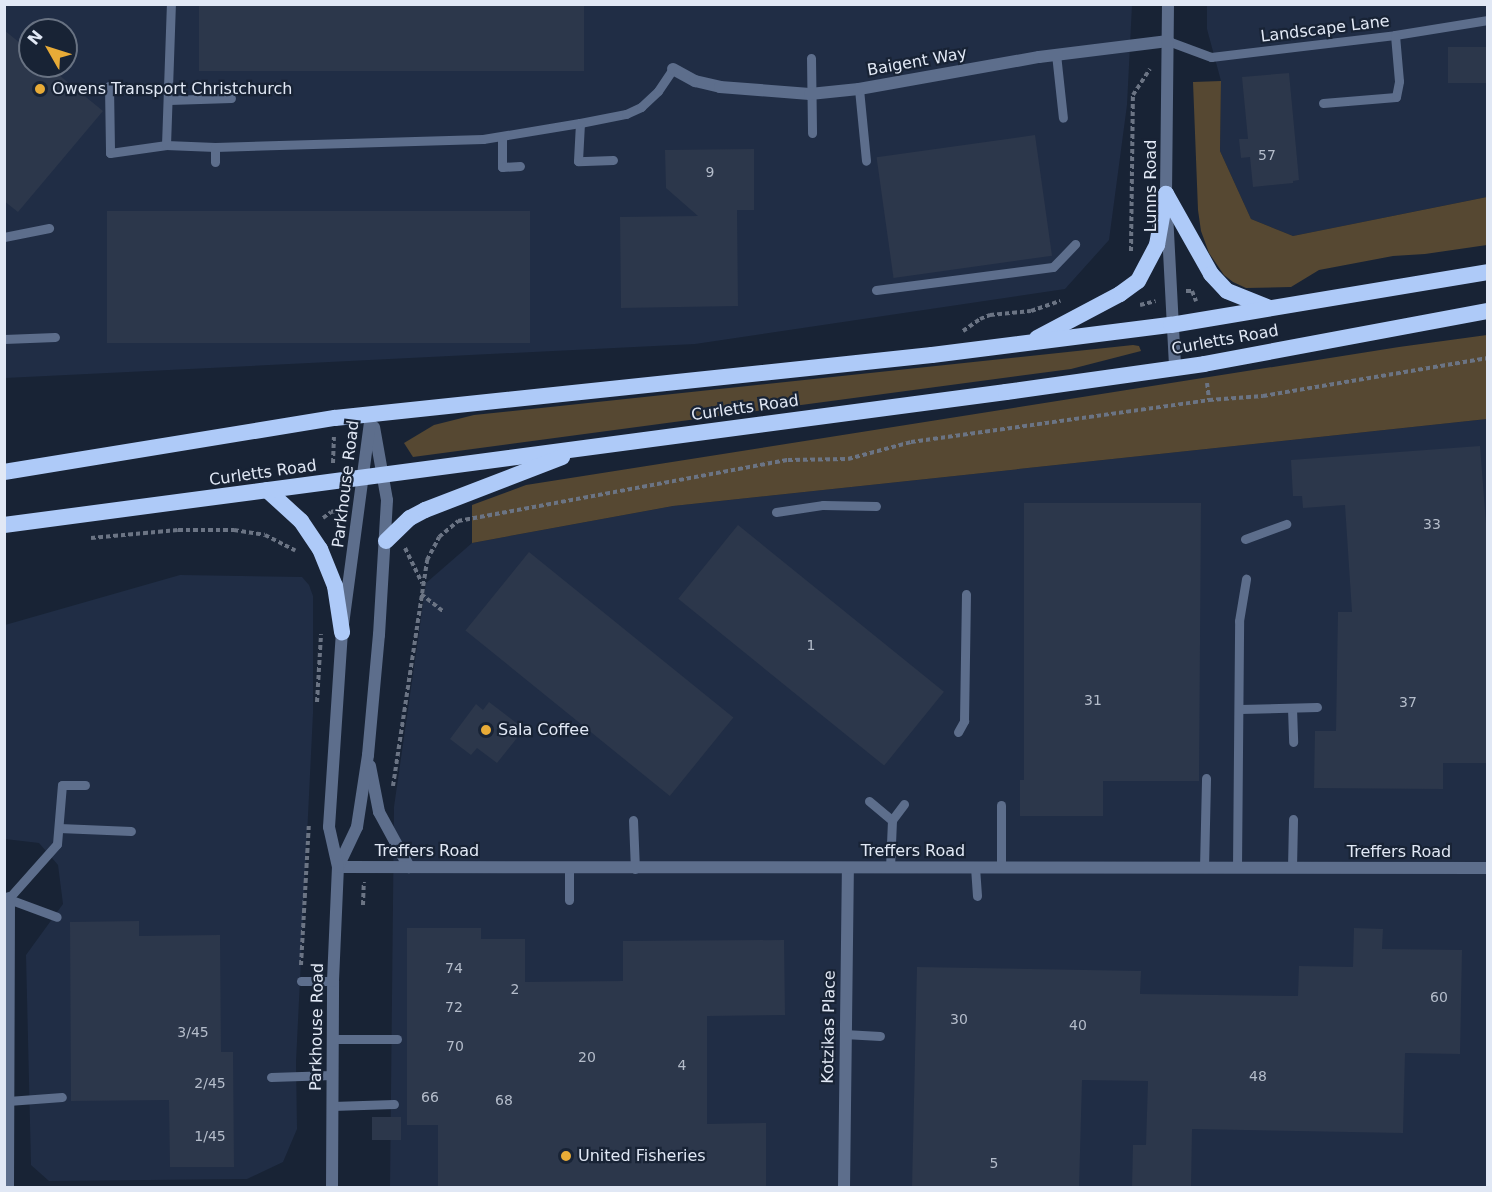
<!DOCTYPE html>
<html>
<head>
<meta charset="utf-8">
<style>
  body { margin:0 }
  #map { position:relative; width:1492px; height:1192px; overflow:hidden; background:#182335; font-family:"DejaVu Sans",sans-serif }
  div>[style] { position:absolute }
  .built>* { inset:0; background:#202d45 }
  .green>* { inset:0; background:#564832 }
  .building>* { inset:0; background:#2c374b; transform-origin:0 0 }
  .path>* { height:4px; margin-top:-2px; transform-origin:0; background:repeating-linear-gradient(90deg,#6b7484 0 4.5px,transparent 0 7.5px) }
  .service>* { height:9px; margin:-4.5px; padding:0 4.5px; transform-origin:4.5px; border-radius:4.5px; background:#5d6e8c }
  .minor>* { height:12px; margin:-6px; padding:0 6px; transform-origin:6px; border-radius:6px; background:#5d6e8c }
  .tertiary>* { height:12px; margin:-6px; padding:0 6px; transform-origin:6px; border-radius:6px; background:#5d6e8c }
  .trunk>* { height:16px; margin:-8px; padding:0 8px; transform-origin:8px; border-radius:8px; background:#aecaf8 }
  .dots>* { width:16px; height:16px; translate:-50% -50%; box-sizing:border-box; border:3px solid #182335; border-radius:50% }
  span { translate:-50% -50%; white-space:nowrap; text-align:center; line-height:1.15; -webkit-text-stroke:4.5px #182335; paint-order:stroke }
  .number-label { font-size:14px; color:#b4bcca }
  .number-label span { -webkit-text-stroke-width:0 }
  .street-label { font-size:16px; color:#e1e8f5 }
  .poi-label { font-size:16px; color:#e1e8f5 }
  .left { translate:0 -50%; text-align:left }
  .frame { position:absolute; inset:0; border:6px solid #e1e8f5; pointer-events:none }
  .north { position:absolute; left:18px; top:18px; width:60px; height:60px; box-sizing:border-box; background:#182335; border:2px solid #687282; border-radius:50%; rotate:309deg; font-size:16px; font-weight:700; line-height:24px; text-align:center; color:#e1e8f5 }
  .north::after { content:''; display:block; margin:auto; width:21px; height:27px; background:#e8ab37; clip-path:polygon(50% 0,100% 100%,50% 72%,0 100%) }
</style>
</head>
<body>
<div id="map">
  <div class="built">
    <div style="clip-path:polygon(evenodd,4px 5px,1132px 5px,1127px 105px,1109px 240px,1065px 289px,695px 344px,5px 378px,4px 5px,30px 30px,66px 30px,66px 66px,30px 66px,30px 30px)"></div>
    <div style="clip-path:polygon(1207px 5px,1487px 5px,1487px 197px,1293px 236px,1251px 219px,1220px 151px,1221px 81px,1207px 29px)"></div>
    <div style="clip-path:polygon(1487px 419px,1487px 1187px,390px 1188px,394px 807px,426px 583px,472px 543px,673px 506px)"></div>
    <div style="clip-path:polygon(180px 575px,302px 577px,309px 585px,313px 596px,313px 713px,296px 1062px,297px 1129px,283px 1162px,247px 1179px,49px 1181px,31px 1165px,26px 955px,63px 904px,58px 865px,39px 843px,5px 839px,5px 625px)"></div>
  </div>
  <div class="green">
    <div style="clip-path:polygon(1221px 81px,1220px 151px,1251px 219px,1293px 236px,1487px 197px,1487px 245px,1425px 254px,1393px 256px,1319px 270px,1291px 287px,1246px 288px,1233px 282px,1224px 275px,1209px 253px,1201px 231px,1198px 210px,1193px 82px)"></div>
    <div style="clip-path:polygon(1487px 335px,1487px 419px,673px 506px,472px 543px,472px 505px,526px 485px,1399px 347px)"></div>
    <div style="clip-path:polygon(1133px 345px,1139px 346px,1141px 351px,1071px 369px,413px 457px,404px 443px,434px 425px,474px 415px)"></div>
  </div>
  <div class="building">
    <div style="left:199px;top:4px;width:385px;height:67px"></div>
    <div style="clip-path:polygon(4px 30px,30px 51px,30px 66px,48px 66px,103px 111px,18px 212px,4px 201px)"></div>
    <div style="left:1488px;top:47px;width:36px;height:40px;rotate:90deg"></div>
    <div style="clip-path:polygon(1289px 73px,1299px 180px,1293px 181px,1293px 183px,1253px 187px,1250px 157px,1241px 158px,1239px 139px,1248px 139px,1242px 77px)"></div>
    <div style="left:1035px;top:135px;width:122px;height:160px;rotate:82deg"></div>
    <div style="clip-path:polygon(754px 149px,754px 210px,737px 210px,738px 306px,621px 308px,620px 217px,698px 216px,666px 188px,665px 150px)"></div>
    <div style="left:530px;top:211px;width:132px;height:423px;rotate:90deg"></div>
    <div style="clip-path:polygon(1480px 446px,1488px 549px,1488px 763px,1443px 763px,1443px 789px,1314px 788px,1315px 731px,1336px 731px,1338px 612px,1352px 612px,1345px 505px,1303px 508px,1302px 496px,1293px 496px,1291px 460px)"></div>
    <div style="clip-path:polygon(1024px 503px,1201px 503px,1199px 781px,1103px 781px,1103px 816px,1020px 816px,1020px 780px,1024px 780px)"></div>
    <div style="left:738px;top:525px;width:265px;height:95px;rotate:39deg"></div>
    <div style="left:529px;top:552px;width:263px;height:101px;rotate:39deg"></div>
    <div style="clip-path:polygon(489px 702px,519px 725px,512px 735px,517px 738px,497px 763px,477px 748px,471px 755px,450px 739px,476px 704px,483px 710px)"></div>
    <div style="clip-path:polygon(139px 921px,139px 936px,220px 935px,221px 1052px,233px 1052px,234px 1167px,170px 1167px,169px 1100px,71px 1101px,70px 922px)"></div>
    <div style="clip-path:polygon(407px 928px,481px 928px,481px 939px,525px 939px,525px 982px,623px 981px,623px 941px,784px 940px,785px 1015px,707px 1016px,707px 1124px,766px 1123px,766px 1188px,438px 1188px,438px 1125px,407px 1125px)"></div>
    <div style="clip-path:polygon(1354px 928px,1383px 929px,1382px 949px,1462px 950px,1460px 1054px,1405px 1053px,1403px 1133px,1192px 1129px,1191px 1188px,1132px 1188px,1133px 1145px,1146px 1145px,1148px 1081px,1082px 1080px,1079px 1188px,912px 1188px,917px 967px,1141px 971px,1140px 994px,1298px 996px,1299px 966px,1353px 967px)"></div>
    <div style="left:372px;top:1117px;width:29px;height:23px"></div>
  </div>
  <div class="path">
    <div style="left:1131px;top:251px;width:156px;rotate:-89.3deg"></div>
    <div style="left:1133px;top:95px;width:31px;rotate:-57deg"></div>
    <div style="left:1186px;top:291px;width:6px"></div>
    <div style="left:1192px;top:291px;width:11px;rotate:68deg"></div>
    <div style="left:1140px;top:305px;width:16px;rotate:-14deg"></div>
    <div style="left:963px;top:331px;width:21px;rotate:-35deg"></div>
    <div style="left:980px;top:319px;width:11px;rotate:-22deg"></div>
    <div style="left:990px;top:315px;width:41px;rotate:-5.6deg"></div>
    <div style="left:1031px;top:311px;width:31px;rotate:-19deg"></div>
    <div style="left:1207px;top:383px;width:17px;rotate:83deg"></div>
    <div style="left:333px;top:463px;width:26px;rotate:-88deg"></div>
    <div style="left:323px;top:518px;width:10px;rotate:-37deg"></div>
    <div style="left:331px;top:512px;width:12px;rotate:-14deg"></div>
    <div style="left:91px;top:538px;width:87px;rotate:-5.3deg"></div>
    <div style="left:178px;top:530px;width:56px"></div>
    <div style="left:234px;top:530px;width:31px;rotate:9deg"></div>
    <div style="left:265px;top:535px;width:34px;rotate:27deg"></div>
    <div style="left:405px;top:548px;width:39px;rotate:64deg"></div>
    <div style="left:421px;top:594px;width:28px;rotate:38deg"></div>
    <div style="left:317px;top:702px;width:68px;rotate:-86.6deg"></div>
    <div style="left:393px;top:786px;width:229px;rotate:-81.4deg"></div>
    <div style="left:427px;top:560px;width:26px;rotate:-62deg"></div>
    <div style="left:439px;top:537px;width:25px;rotate:-40deg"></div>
    <div style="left:458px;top:521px;width:336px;rotate:-10.5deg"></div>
    <div style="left:788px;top:460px;width:60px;rotate:-1deg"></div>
    <div style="left:848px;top:459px;width:65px;rotate:-15.1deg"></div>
    <div style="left:911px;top:442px;width:301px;rotate:-8deg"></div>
    <div style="left:1209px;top:400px;width:54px;rotate:-4.2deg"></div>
    <div style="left:1263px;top:396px;width:228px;rotate:-9.6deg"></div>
    <div style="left:363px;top:905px;width:23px;rotate:-88deg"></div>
    <div style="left:301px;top:965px;width:142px;rotate:-86.8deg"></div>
  </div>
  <div class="service">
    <div style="left:1168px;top:41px;width:46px;rotate:20.4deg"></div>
    <div style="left:1211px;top:57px;width:185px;rotate:-6.8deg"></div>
    <div style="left:1395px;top:35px;width:94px;rotate:-9.2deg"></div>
    <div style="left:1056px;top:54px;width:64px;rotate:83.8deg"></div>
    <div style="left:811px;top:58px;width:75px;rotate:89.2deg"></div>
    <div style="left:109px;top:86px;width:67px;rotate:89.1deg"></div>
    <div style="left:110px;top:153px;width:57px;rotate:-8.1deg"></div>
    <div style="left:166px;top:145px;width:49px;rotate:2.3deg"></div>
    <div style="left:859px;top:89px;width:72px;rotate:84.4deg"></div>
    <div style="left:169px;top:100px;width:62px;rotate:-1.8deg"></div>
    <div style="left:1323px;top:103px;width:73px;rotate:-4.7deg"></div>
    <div style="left:1396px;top:97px;width:16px;rotate:-79deg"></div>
    <div style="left:1399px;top:81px;width:46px;rotate:-95deg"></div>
    <div style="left:502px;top:137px;width:30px;rotate:90deg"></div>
    <div style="left:502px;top:167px;width:18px;rotate:-3deg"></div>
    <div style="left:166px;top:145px;width:141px;rotate:-88deg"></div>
    <div style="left:613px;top:160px;width:35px;rotate:178deg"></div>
    <div style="left:578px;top:161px;width:38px;rotate:-87deg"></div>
    <div style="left:580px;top:123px;width:47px;rotate:-11.1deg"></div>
    <div style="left:626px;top:114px;width:17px;rotate:-25deg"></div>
    <div style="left:641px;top:107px;width:23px;rotate:-43deg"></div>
    <div style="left:658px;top:91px;width:27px;rotate:-56deg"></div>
    <div style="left:215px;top:162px;width:15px;rotate:-90deg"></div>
    <div style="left:215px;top:147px;width:268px;rotate:-1.7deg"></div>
    <div style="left:483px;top:139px;width:98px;rotate:-9.4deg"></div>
    <div style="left:4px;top:237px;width:46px;rotate:-11.3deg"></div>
    <div style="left:876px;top:290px;width:178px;rotate:-7.4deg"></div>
    <div style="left:1053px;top:267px;width:32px;rotate:-46deg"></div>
    <div style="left:4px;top:339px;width:51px;rotate:-2.2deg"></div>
    <div style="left:776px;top:512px;width:48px;rotate:-8.5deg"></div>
    <div style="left:823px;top:505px;width:53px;rotate:1.1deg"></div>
    <div style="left:1245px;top:539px;width:44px;rotate:-20.1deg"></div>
    <div style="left:1292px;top:708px;width:34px;rotate:88deg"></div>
    <div style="left:1240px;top:709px;width:77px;rotate:-1.5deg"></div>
    <div style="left:958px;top:732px;width:13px;rotate:-61deg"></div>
    <div style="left:964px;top:721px;width:127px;rotate:-89.1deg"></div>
    <div style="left:869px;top:801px;width:30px;rotate:40deg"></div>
    <div style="left:892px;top:820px;width:47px;rotate:92.4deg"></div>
    <div style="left:633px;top:820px;width:49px;rotate:87.7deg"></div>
    <div style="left:892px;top:820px;width:20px;rotate:-53deg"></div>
    <div style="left:59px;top:828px;width:72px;rotate:2.4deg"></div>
    <div style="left:975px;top:867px;width:29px;rotate:86deg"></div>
    <div style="left:1001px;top:867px;width:62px;rotate:-90deg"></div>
    <div style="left:1237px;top:867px;width:246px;rotate:-89.5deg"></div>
    <div style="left:1239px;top:621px;width:43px;rotate:-80.5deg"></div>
    <div style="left:569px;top:868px;width:32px;rotate:90deg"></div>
    <div style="left:1204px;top:868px;width:90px;rotate:-88.7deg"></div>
    <div style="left:1292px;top:868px;width:49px;rotate:-88.8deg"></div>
    <div style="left:6px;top:898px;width:54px;rotate:20.4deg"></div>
    <div style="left:9px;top:898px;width:72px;rotate:-48.4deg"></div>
    <div style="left:57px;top:844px;width:59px;rotate:-85.2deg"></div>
    <div style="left:62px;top:785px;width:23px"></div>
    <div style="left:301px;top:981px;width:32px"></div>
    <div style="left:844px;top:1034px;width:36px;rotate:3deg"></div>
    <div style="left:332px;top:1039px;width:65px"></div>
    <div style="left:271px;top:1077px;width:61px;rotate:-1.9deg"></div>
    <div style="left:8px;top:1101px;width:54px;rotate:-4.2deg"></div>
    <div style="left:332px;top:1106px;width:62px;rotate:-1.8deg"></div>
  </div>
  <div class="minor">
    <div style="left:673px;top:69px;width:25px;rotate:29deg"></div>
    <div style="left:695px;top:81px;width:26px;rotate:13deg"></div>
    <div style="left:720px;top:87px;width:90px;rotate:4.4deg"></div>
    <div style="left:810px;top:94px;width:49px;rotate:-5.8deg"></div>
    <div style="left:859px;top:89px;width:183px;rotate:-10.1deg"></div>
    <div style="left:1039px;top:57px;width:130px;rotate:-7.1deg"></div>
    <div style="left:8px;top:1188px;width:290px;rotate:-89.8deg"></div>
    <div style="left:844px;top:1188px;width:320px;rotate:-89.3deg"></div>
  </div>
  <div class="tertiary">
    <div style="left:1168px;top:4px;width:190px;rotate:90.6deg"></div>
    <div style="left:1166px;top:194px;width:174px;rotate:87deg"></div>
    <div style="left:370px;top:766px;width:47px;rotate:78.9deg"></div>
    <div style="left:379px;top:812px;width:63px;rotate:61.4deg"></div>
    <div style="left:338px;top:867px;width:1150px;rotate:0.05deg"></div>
    <div style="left:338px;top:867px;width:44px;rotate:-64.6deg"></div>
    <div style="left:357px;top:827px;width:73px;rotate:-81.3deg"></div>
    <div style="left:368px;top:755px;width:121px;rotate:-84.8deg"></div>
    <div style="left:379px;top:635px;width:135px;rotate:-86.6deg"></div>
    <div style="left:387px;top:500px;width:74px;rotate:-100.1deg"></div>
    <div style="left:332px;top:1188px;width:207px;rotate:-89.7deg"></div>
    <div style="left:333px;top:981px;width:114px;rotate:-87.5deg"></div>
    <div style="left:338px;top:867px;width:41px;rotate:-102.7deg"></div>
    <div style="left:329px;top:827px;width:195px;rotate:-86.2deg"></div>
    <div style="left:342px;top:632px;width:220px;rotate:-82.4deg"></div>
  </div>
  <div class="trunk">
    <div style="left:1166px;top:194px;width:92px;rotate:60.6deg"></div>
    <div style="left:1211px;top:274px;width:23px;rotate:47deg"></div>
    <div style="left:1227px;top:291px;width:43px;rotate:21.8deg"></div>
    <div style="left:1037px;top:338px;width:94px;rotate:-27.9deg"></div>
    <div style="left:1120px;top:294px;width:22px;rotate:-36deg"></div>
    <div style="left:1138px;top:281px;width:41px;rotate:-62.2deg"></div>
    <div style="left:1157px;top:245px;width:52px;rotate:-80deg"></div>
    <div style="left:4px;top:472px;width:335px;rotate:-9.3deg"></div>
    <div style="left:335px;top:418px;width:600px;rotate:-6.02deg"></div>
    <div style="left:932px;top:355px;width:241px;rotate:-7.2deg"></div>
    <div style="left:1171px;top:325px;width:321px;rotate:-9.5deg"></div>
    <div style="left:267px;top:490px;width:46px;rotate:42.4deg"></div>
    <div style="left:301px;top:521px;width:34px;rotate:56deg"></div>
    <div style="left:320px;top:549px;width:40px;rotate:68deg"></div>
    <div style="left:335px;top:586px;width:47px;rotate:81.3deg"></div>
    <div style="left:4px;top:525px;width:1011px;rotate:-7.56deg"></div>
    <div style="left:1006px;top:392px;width:200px;rotate:-8deg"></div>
    <div style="left:1204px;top:364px;width:289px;rotate:-10.6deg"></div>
    <div style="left:386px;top:541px;width:33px;rotate:-44deg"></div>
    <div style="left:410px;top:518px;width:17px;rotate:-28deg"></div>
    <div style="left:425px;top:510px;width:147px;rotate:-21.1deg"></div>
  </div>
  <div class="dots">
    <div style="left:40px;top:89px;background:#e8ab37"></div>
    <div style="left:486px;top:730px;background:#e8ab37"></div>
    <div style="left:566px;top:1156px;background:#e8ab37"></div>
  </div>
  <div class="number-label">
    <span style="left:1267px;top:155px">57</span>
    <span style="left:710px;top:172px">9</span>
    <span style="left:1432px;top:524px">33</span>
    <span style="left:811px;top:645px">1</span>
    <span style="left:1093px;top:700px">31</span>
    <span style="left:1408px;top:702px">37</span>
    <span style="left:454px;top:968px">74</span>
    <span style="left:515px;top:989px">2</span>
    <span style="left:1439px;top:997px">60</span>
    <span style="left:454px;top:1007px">72</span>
    <span style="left:959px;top:1019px">30</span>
    <span style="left:1078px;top:1025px">40</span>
    <span style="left:193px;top:1032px">3/45</span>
    <span style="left:455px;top:1046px">70</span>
    <span style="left:587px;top:1057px">20</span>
    <span style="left:682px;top:1065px">4</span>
    <span style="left:1258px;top:1076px">48</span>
    <span style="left:210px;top:1083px">2/45</span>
    <span style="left:430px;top:1097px">66</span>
    <span style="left:504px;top:1100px">68</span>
    <span style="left:210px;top:1136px">1/45</span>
    <span style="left:994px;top:1163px">5</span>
  </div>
  <div class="street-label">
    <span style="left:1325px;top:29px;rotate:-7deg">Landscape Lane</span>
    <span style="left:917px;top:62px;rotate:-10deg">Baigent Way</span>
    <span style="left:1151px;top:186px;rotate:-90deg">Lunns Road</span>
    <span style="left:1225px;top:340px;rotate:-10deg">Curletts Road</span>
    <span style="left:745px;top:408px;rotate:-8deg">Curletts Road</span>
    <span style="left:263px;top:473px;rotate:-8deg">Curletts Road</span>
    <span style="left:346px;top:484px;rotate:-83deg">Parkhouse Road</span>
    <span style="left:427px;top:851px">Treffers Road</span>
    <span style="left:913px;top:851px">Treffers Road</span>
    <span style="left:1399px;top:852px">Treffers Road</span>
    <span style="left:317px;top:1027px;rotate:-89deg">Parkhouse Road</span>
    <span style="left:829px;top:1027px;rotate:-89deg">Kotzikas Place</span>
  </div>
  <div class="poi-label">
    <span class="left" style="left:52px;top:89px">Owens Transport Christchurch</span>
    <span class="left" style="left:498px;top:730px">Sala Coffee</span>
    <span class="left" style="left:578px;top:1156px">United Fisheries</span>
  </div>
  <div class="frame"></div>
  <div class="north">N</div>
</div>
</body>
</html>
